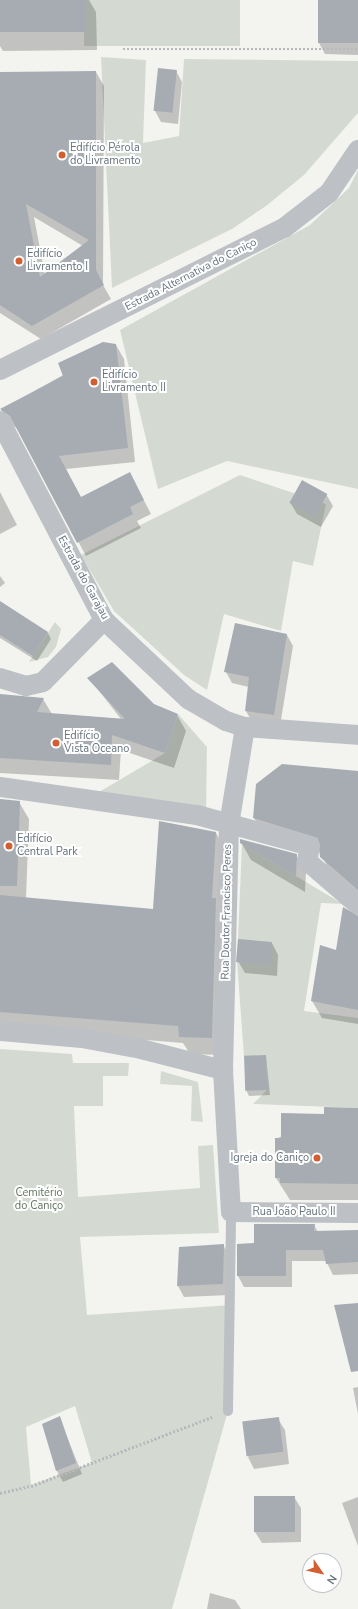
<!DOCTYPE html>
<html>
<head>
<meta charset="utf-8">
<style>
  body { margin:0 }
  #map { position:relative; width:358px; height:1609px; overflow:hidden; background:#f3f4f0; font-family:"Nunito Sans",sans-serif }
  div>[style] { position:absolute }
  .green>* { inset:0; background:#d4dad2; transform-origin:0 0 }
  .shadow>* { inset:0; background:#0003 }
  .building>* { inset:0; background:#a6acb2; transform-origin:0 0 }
  .path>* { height:2.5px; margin-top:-1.25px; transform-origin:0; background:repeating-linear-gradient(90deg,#b7b9bc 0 2px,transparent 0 4px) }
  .lane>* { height:10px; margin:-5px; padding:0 5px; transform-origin:5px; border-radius:5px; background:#bdc0c4 }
  .street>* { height:20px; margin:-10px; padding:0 10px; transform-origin:10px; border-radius:10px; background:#bdc0c4 }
  .dots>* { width:11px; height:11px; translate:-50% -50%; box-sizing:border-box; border:2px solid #fff; border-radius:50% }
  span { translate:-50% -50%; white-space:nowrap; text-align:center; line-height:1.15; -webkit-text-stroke:4px #fff; paint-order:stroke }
  .poi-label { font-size:11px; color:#65727e }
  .left { translate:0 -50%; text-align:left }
  .right { translate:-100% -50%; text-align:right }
  .street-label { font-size:11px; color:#65727e }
  .park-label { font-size:11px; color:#667663 }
  .north { position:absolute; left:302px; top:1553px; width:40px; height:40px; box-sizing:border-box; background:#fff; border:1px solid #c1c7cb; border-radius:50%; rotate:124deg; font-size:11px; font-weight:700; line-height:16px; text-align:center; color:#65727e }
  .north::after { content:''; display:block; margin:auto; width:14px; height:18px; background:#d25e31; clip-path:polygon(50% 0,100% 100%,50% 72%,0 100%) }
</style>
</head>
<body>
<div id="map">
  <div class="green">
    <div style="left:84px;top:0;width:156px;height:46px"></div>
    <div style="clip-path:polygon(101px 57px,146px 60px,143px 143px,179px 136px,184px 59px,358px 61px,358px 113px,304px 175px,266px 206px,232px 229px,112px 288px)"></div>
    <div style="clip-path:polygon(358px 170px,358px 489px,227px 461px,158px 489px,120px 330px,310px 225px,349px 188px)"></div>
    <div style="clip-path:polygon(240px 475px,326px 504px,313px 566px,293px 561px,281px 631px,224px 614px,207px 690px,184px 675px,114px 611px,81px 555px)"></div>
    <div style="clip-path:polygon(55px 622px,61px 629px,56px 647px,48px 657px,29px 662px)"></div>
    <div style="clip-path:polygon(178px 714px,207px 747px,206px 818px,89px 798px,165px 753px)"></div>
    <div style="clip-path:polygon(242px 844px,343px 904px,321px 903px,304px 1011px,358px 1018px,358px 1108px,253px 1104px,267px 1090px,266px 1056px,244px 1056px,237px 962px)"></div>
    <div style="clip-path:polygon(evenodd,0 1049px,72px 1054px,73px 1063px,129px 1063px,128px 1076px,103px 1076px,103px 1106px,74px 1106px,78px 1197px,200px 1188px,198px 1146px,213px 1145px,219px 1233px,80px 1237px,87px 1315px,231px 1305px,228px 1411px,172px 1609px,0 1609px,0 1049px,75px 1406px,92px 1463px,31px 1485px,26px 1427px,75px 1406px)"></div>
    <div style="clip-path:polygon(161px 1071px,198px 1082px,203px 1122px,191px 1121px,192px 1086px,160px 1084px)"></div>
  </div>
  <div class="shadow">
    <div style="clip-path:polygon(0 0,89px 0,96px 12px,97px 50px,3px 51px,0 46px)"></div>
    <div style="clip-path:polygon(319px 0,358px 0,358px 55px,325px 54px,319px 43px)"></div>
    <div style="clip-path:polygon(176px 71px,182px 82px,178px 124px,161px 122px,155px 111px)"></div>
    <div style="clip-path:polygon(evenodd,96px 72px,104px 86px,103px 285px,111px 299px,41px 339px,0 313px,0 73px,96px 72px,34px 217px,83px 246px,45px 275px,34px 217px)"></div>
    <div style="clip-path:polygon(116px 345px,124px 359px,135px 462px,66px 469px,81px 498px,137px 487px,151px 514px,137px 521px,141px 528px,86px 556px,18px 429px,9px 423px,1px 410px)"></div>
    <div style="clip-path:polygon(0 492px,17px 525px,0 534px)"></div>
    <div style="clip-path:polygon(326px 494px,333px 506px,321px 527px,297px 514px,290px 502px)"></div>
    <div style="clip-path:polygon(0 576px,5px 583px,0 587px)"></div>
    <div style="clip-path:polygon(0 602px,48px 633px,51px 639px,37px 661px,0 638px)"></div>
    <div style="clip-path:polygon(287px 635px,293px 646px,280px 726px,252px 722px,246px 711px,249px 687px,232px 683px,226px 672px)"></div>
    <div style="clip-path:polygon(89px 678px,177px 715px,186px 731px,174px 768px,121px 750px,119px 780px,0 773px,0 697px,43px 699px,52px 714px,121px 719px)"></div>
    <div style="clip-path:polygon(358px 772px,358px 899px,331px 874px,320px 852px,264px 835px,254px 818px)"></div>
    <div style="clip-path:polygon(0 800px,19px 802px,29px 819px,26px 898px,154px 910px,216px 833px,226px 850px,222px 1055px,190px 1054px,183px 1043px,0 1028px)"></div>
    <div style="clip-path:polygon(241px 842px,296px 855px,306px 872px,305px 892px,251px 860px)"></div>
    <div style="clip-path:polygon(343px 908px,358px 915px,358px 1024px,322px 1018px,312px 1001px,337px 951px)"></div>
    <div style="clip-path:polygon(272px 943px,278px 955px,277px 976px,245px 973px,238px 961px)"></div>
    <div style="clip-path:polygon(266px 1056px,270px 1095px,249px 1096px,246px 1090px)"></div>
    <div style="clip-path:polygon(358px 1109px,358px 1200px,290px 1200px,276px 1178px,276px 1139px,325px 1115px)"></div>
    <div style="clip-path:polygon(314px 1225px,318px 1232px,358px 1231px,358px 1274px,333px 1275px,326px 1261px,292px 1261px,292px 1287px,244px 1287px,238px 1276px,255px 1244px)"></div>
    <div style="clip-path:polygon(223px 1245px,230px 1257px,229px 1295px,184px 1297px,178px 1286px)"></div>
    <div style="clip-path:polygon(358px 1387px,358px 1414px,353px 1388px)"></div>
    <div style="clip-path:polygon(59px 1417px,82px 1474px,63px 1482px,57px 1471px)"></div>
    <div style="clip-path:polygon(278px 1419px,285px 1430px,289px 1464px,254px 1469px,248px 1457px)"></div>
    <div style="clip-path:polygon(294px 1497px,301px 1508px,301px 1542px,262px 1543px,255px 1532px)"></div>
    <div style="clip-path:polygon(358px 1497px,358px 1546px,342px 1503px)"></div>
    <div style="clip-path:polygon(210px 1593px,235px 1600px,241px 1609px,207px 1609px)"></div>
  </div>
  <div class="building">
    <div style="left:0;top:0;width:86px;height:32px"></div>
    <div style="left:318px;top:0;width:40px;height:43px"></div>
    <div style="left:158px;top:68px;width:19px;height:43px;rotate:6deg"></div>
    <div style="clip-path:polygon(evenodd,96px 71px,96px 270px,104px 285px,32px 326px,0 305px,0 72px,96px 71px,26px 204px,89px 240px,40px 277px,26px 204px)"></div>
    <div style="clip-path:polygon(103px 342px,116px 344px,128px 448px,59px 456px,81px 497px,130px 472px,144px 500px,130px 507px,133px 514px,77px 543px,10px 416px,0 409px,63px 376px,58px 363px)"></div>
    <div style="left:302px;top:480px;width:29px;height:26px;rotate:29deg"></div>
    <div style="clip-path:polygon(0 601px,48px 632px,33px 656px,0 635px)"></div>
    <div style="clip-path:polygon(235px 623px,287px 634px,274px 715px,245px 711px,249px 677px,224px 672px)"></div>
    <div style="clip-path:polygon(112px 662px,154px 704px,178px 714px,165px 753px,112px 735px,111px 765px,0 758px,0 694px,44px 698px,37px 712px,125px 719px,87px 678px)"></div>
    <div style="clip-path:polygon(282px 764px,358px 771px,358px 890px,320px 857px,318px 838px,253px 818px,256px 784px)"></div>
    <div style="clip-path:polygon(0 799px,20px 801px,17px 886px,0 886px)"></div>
    <div style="clip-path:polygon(159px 821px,216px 832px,212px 898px,216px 898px,212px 1038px,179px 1037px,178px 1026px,0 1012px,0 895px,153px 909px)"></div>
    <div style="clip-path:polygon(240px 839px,297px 854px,296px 876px,240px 843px)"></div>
    <div style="clip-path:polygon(343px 907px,358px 916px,358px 1010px,311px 1001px,320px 945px,336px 950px)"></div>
    <div style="left:238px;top:939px;width:34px;height:23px;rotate:5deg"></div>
    <div style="left:266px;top:1055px;width:35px;height:22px;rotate:88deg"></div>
    <div style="clip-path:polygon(324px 1107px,358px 1108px,358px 1184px,280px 1183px,280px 1178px,275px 1178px,275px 1138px,281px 1138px,281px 1113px,324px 1114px)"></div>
    <div style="clip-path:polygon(254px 1224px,315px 1224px,314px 1231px,358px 1230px,358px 1262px,326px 1264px,323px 1250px,286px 1250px,286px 1276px,237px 1276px,237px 1244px,254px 1243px)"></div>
    <div style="clip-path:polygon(224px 1244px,223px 1284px,177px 1286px,179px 1247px)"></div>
    <div style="clip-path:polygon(358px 1303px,358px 1371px,351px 1372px,334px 1305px)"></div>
    <div style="clip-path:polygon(60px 1416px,76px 1463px,56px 1471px,42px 1424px)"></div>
    <div style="left:279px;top:1417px;width:35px;height:37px;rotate:83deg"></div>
    <div style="left:295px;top:1496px;width:36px;height:41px;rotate:90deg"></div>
  </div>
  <div class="path">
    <div style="left:123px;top:49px;width:235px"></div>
    <div style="left:0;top:1493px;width:32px;rotate:-13deg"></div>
    <div style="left:31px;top:1486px;width:194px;rotate:-20.9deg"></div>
  </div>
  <div class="lane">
    <div style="left:228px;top:1411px;width:199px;rotate:-89.1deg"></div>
  </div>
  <div class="street">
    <div style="left:0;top:370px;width:318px;rotate:-26.6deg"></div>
    <div style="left:284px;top:228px;width:57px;rotate:-37.9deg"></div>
    <div style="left:329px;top:193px;width:52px;rotate:-56deg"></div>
    <div style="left:0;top:421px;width:225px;rotate:62.4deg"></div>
    <div style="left:104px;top:620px;width:115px;rotate:43.2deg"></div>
    <div style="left:188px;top:699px;width:44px;rotate:30.1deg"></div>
    <div style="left:226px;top:721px;width:20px;rotate:18deg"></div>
    <div style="left:245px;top:727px;width:113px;rotate:4deg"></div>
    <div style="left:0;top:678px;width:27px;rotate:17deg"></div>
    <div style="left:26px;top:686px;width:17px;rotate:-13deg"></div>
    <div style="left:43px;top:682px;width:87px;rotate:-45.5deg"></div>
    <div style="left:245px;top:727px;width:99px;rotate:99.3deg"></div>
    <div style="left:229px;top:825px;width:245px;rotate:91.4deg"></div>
    <div style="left:223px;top:1070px;width:142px;rotate:86.8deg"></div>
    <div style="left:231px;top:1212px;width:127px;rotate:0.5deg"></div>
    <div style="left:0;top:787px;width:199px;rotate:8.1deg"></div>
    <div style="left:197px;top:815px;width:117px;rotate:15.3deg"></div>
    <div style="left:310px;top:846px;width:15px;rotate:101deg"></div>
    <div style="left:307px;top:861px;width:67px;rotate:40.8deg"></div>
    <div style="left:0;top:1031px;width:82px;rotate:4.9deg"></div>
    <div style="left:82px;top:1038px;width:60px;rotate:10.6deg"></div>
    <div style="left:141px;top:1049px;width:85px;rotate:14.4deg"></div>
  </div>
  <div class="dots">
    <div style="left:62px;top:155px;background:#d25e31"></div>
    <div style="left:19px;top:261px;background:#d25e31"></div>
    <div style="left:94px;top:382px;background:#d25e31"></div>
    <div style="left:56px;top:743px;background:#d25e31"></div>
    <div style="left:9px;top:846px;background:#d25e31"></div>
    <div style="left:317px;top:1158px;background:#d25e31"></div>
  </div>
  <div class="poi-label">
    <span class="left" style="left:70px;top:155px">Edifício Pérola<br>do Livramento</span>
    <span class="left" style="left:27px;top:261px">Edifício<br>Livramento I</span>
    <span class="left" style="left:102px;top:382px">Edifício<br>Livramento II</span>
    <span class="left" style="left:64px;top:743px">Edifício<br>Vista Oceano</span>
    <span class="left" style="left:17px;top:846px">Edifício<br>Central Park</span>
    <span class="right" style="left:309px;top:1158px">Igreja do Caniço</span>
  </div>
  <div class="street-label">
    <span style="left:191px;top:275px;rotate:-27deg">Estrada Alternativa do Caniço</span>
    <span style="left:83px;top:578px;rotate:61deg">Estrada do Garajau</span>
    <span style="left:227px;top:912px;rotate:-89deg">Rua Doutor Francisco Peres</span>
    <span style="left:294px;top:1212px">Rua João Paulo II</span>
  </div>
  <div class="park-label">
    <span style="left:39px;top:1200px">Cemitério<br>do Caniço</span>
  </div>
  <div class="north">N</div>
</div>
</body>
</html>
